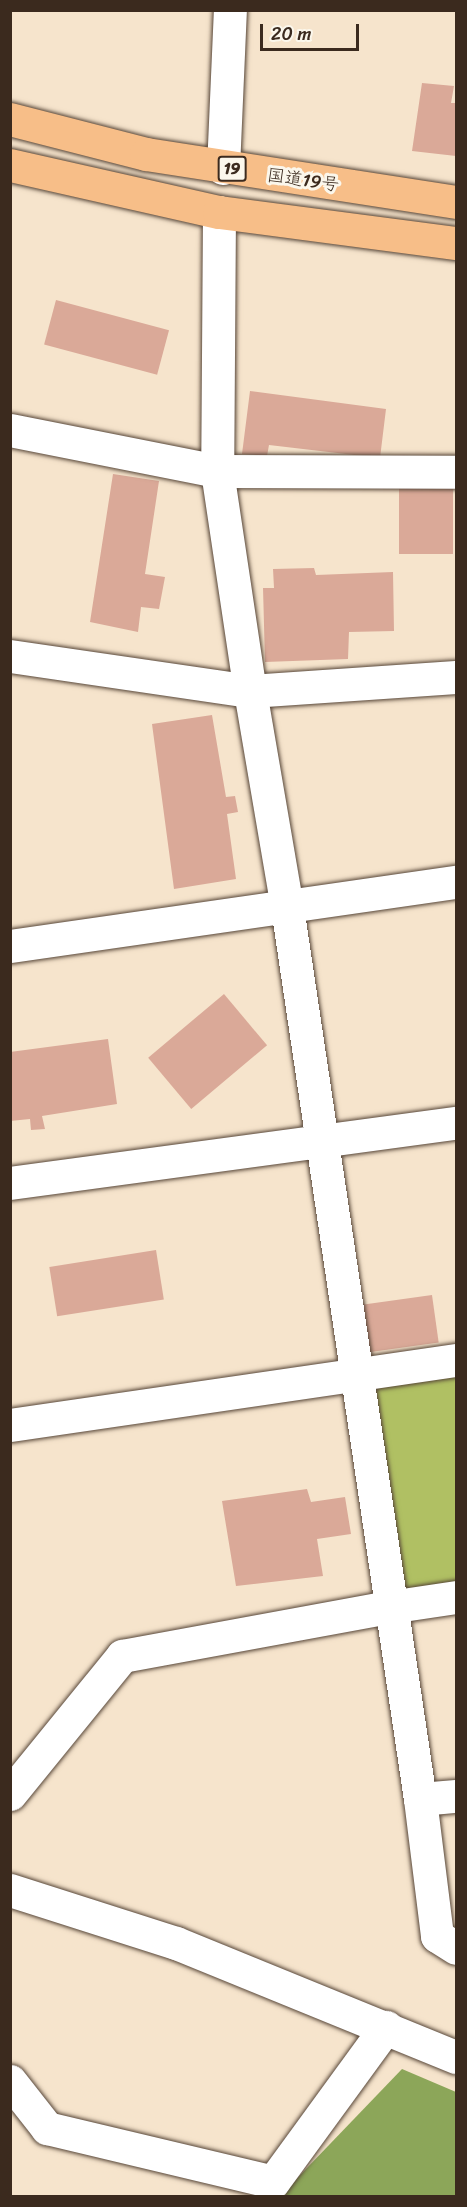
<!DOCTYPE html>
<html>
<head>
<meta charset="utf-8">
<style>
  body { margin:0 }
  #map { position:relative; width:467px; height:2207px; overflow:hidden; background:#f6e4cc; font-family:Sriracha,"Klee One",sans-serif }
  div>[style] { position:absolute }
  .green>* { inset:0; background:#b0c063 }
  .forest>* { inset:0; background:#8ca659 }
  .building>* { inset:0; background:#daa998; transform-origin:0 0 }
  .roads { filter:drop-shadow(0 0 2px #574638) drop-shadow(0 0 2px #574638) }
  .minor>* { height:33px; margin:-16.5px; padding:0 16.5px; transform-origin:16.5px; border-radius:16.5px; background:#fff }
  .tertiary>* { height:33px; margin:-16.5px; padding:0 16.5px; transform-origin:16.5px; border-radius:16.5px; background:#fff }
  .trunk>* { height:33px; margin:-16.5px; padding:0 16.5px; transform-origin:16.5px; border-radius:16.5px; background:#f7be88 }
  span { translate:-50% -50%; white-space:nowrap; text-align:center; line-height:1.15; -webkit-text-stroke:6px #fbf7ec; paint-order:stroke }
  .shield-label span { padding:2px 4px; background:#fbf7ec; border:2px solid; border-radius:4px; -webkit-text-stroke-width:0 }
  .shield-label { font-size:16px; color:#3b2a1e; font-weight:700 }
  .street-label { font-size:18px; color:#3b2a1e }
  .frame { position:absolute; inset:0; border:12px solid #3b2a1e; pointer-events:none }
  .scale { position:absolute; left:260px; top:24px; width:99px; height:27px; box-sizing:border-box; border:3px solid #3b2a1e; border-top:0; padding-left:8px; font-size:18px; line-height:21px; white-space:nowrap; color:#3b2a1e; -webkit-text-stroke:4px #fbf7ec; paint-order:stroke }
</style>
</head>
<body>
<div id="map">
  <div class="green">
    <div style="clip-path:polygon(456px 1371px,456px 1587px,400px 1596px,371px 1383px)"></div>
  </div>
  <div class="forest">
    <div style="clip-path:polygon(402px 2069px,456px 2092px,456px 2196px,280px 2196px)"></div>
  </div>
  <div class="building">
    <div style="clip-path:polygon(422px 83px,454px 86px,451px 103px,456px 103px,456px 156px,412px 151px)"></div>
    <div style="left:56px;top:300px;width:117px;height:46px;rotate:15deg"></div>
    <div style="clip-path:polygon(250px 391px,386px 409px,380px 458px,269px 445px,267px 456px,242px 454px)"></div>
    <div style="clip-path:polygon(113px 474px,159px 481px,145px 574px,165px 577px,159px 609px,141px 607px,138px 632px,90px 622px)"></div>
    <div style="left:453px;top:487px;width:67px;height:54px;rotate:90deg"></div>
    <div style="clip-path:polygon(314px 568px,316px 575px,393px 572px,394px 631px,349px 632px,348px 659px,265px 662px,263px 588px,274px 588px,273px 569px)"></div>
    <div style="clip-path:polygon(212px 715px,226px 797px,235px 796px,238px 812px,227px 814px,236px 879px,174px 889px,152px 724px)"></div>
    <div style="left:224px;top:994px;width:67px;height:99px;rotate:50deg"></div>
    <div style="clip-path:polygon(108px 1039px,117px 1104px,42px 1116px,45px 1129px,31px 1130px,30px 1119px,10px 1121px,10px 1052px)"></div>
    <div style="left:156px;top:1250px;width:50px;height:108px;rotate:81deg"></div>
    <div style="left:432px;top:1295px;width:48px;height:76px;rotate:82deg"></div>
    <div style="clip-path:polygon(307px 1489px,311px 1502px,345px 1497px,351px 1534px,317px 1539px,323px 1576px,236px 1586px,222px 1501px)"></div>
  </div>
  <div class="roads">
    <div class="minor">
      <div style="left:223px;top:168px;width:158px;rotate:-87.5deg"></div>
      <div style="left:219px;top:212px;width:259px;rotate:90.4deg"></div>
      <div style="left:217px;top:471px;width:222px;rotate:81.5deg"></div>
      <div style="left:250px;top:691px;width:219px;rotate:80.3deg"></div>
      <div style="left:287px;top:907px;width:902px;rotate:81.52deg"></div>
      <div style="left:420px;top:1799px;width:36px;rotate:-5deg"></div>
      <div style="left:10px;top:430px;width:211px;rotate:11.2deg"></div>
      <div style="left:217px;top:471px;width:239px;rotate:0.2deg"></div>
      <div style="left:10px;top:656px;width:243px;rotate:8.3deg"></div>
      <div style="left:250px;top:691px;width:206px;rotate:-3.9deg"></div>
      <div style="left:10px;top:946px;width:451px;rotate:-8.2deg"></div>
      <div style="left:10px;top:1425px;width:451px;rotate:-8.3deg"></div>
      <div style="left:10px;top:1794px;width:178px;rotate:-50.9deg"></div>
      <div style="left:122px;top:1656px;width:271px;rotate:-10.4deg"></div>
      <div style="left:389px;top:1607px;width:68px;rotate:-8.5deg"></div>
      <div style="left:420px;top:1799px;width:138px;rotate:82.9deg"></div>
      <div style="left:437px;top:1936px;width:22px;rotate:32deg"></div>
      <div style="left:10px;top:1890px;width:174px;rotate:17.7deg"></div>
      <div style="left:176px;top:1943px;width:302px;rotate:22.2deg"></div>
      <div style="left:10px;top:2081px;width:60px;rotate:51.8deg"></div>
      <div style="left:47px;top:2128px;width:232px;rotate:13.4deg"></div>
      <div style="left:273px;top:2182px;width:192px;rotate:-53.9deg"></div>
    </div>
    <div class="tertiary">
      <div style="left:10px;top:1183px;width:450px;rotate:-7.7deg"></div>
    </div>
    <div class="trunk">
      <div style="left:10px;top:119px;width:140px;rotate:14.4deg"></div>
      <div style="left:146px;top:154px;width:314px;rotate:8.8deg"></div>
      <div style="left:10px;top:165px;width:214px;rotate:12.7deg"></div>
      <div style="left:219px;top:212px;width:239px;rotate:7.5deg"></div>
    </div>
  </div>
  <div class="shield-label">
    <span style="left:232px;top:169px">19</span>
  </div>
  <div class="street-label">
    <span style="left:303px;top:180px;rotate:8deg">国道19号</span>
  </div>
  <div class="frame"></div>
  <div class="scale">20 m</div>
</div>
</body>
</html>
